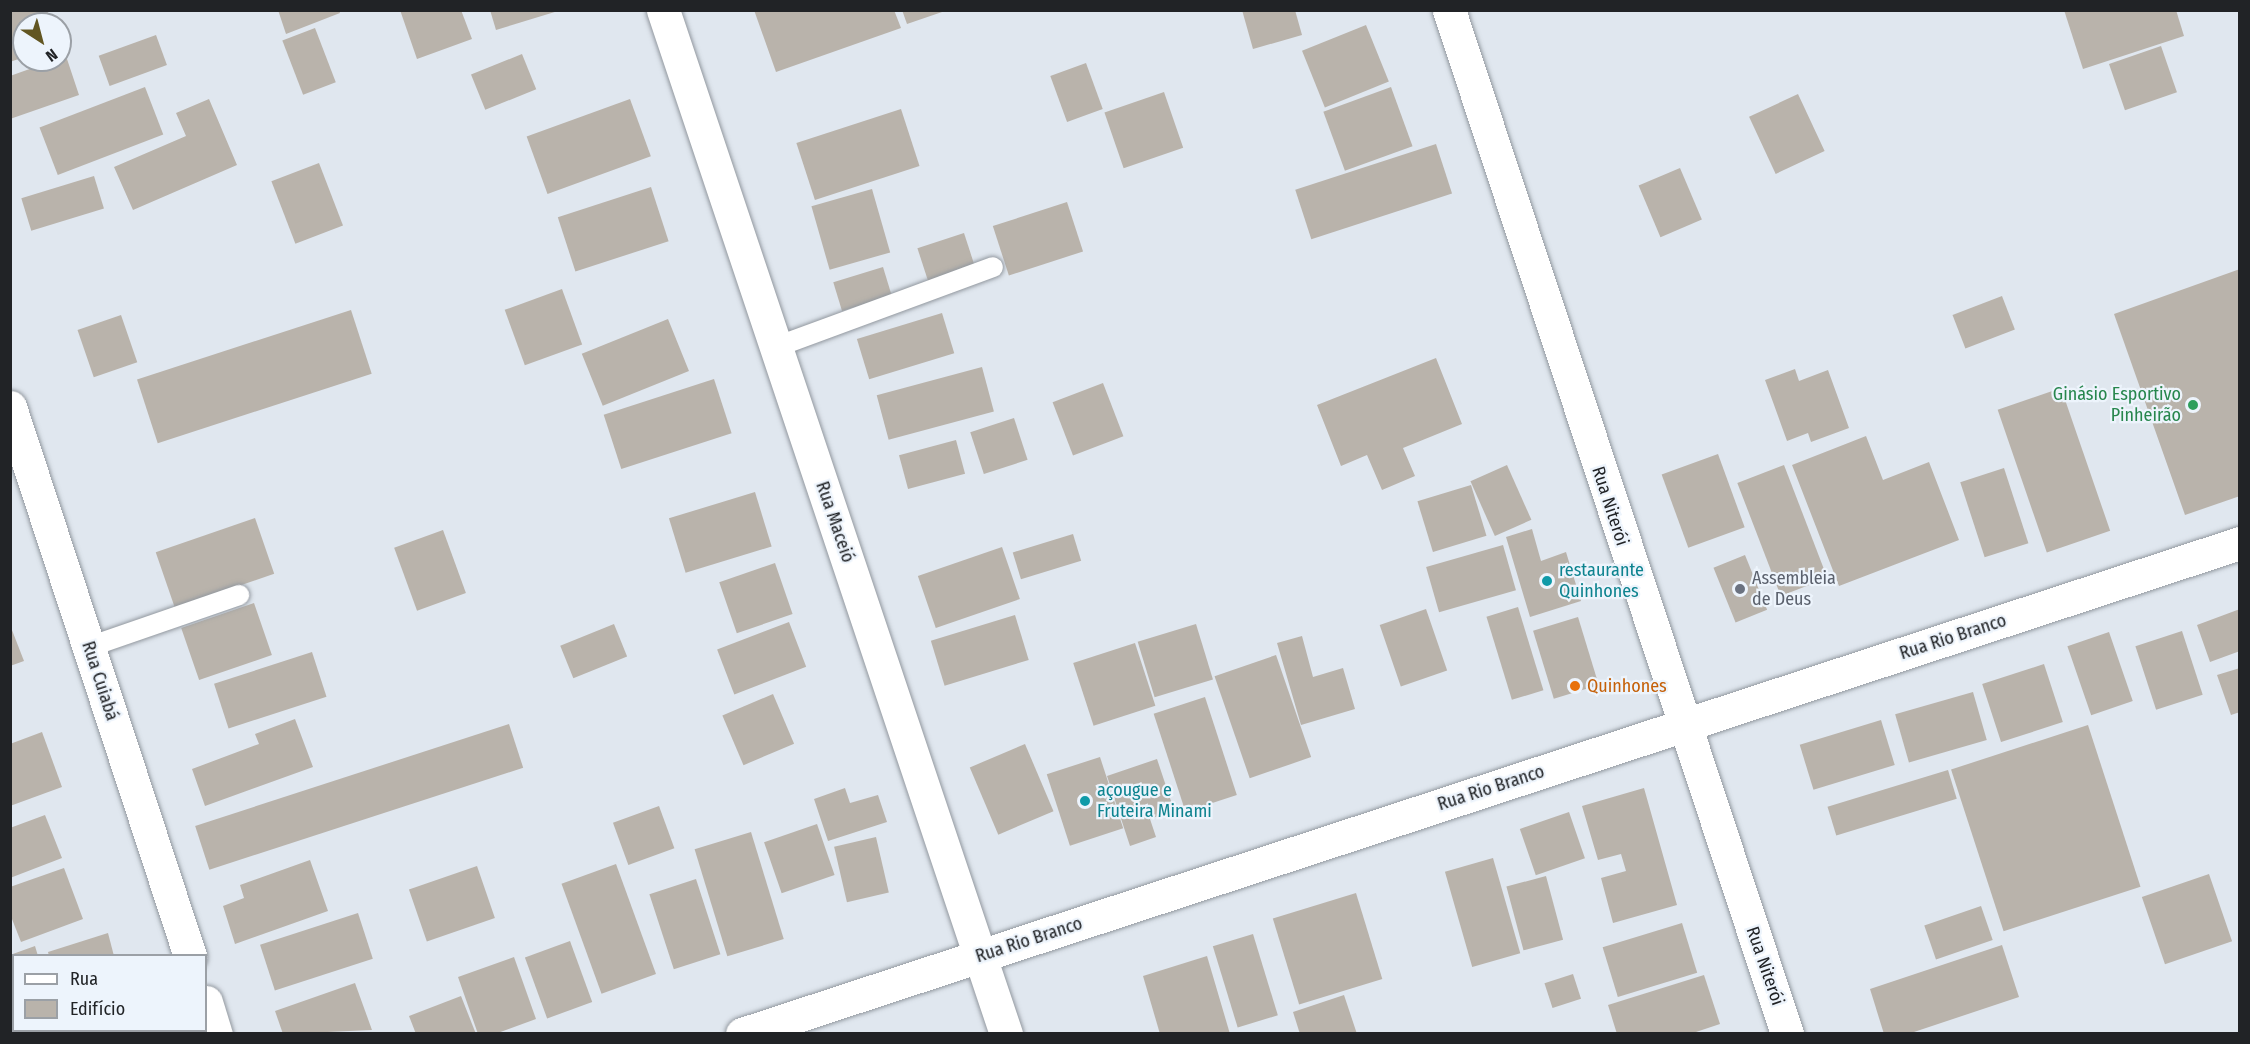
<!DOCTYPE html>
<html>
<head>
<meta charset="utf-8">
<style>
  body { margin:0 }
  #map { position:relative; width:2250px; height:1044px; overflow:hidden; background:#e0e7ef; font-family:"Fira Sans Condensed",sans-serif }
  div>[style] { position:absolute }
  .building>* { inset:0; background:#b9b3ab; transform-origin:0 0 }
  .roads { filter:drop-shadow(0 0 2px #92989f) drop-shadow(0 0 2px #92989f) }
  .lane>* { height:20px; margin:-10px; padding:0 10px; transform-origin:10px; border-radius:10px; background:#fff }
  .street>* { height:33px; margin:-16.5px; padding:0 16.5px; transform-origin:16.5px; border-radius:16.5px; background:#fff }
  .secondary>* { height:33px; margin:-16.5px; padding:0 16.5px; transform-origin:16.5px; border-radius:16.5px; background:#fff }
  .dots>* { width:16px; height:16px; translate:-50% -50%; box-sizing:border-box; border:3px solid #edf4fc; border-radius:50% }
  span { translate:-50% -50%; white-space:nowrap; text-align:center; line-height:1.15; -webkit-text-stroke:4.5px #edf4fc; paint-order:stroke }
  .leisure-label { font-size:18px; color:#27864d }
  .right { translate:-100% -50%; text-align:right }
  .street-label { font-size:18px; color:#212326 }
  .culture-label { font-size:18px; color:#0d838f }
  .left { translate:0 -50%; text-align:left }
  .worship-label { font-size:18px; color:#5b616d }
  .food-label { font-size:18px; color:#c56008 }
  .frame { position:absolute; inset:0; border:12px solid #212326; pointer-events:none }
  .legend { position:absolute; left:12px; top:954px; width:195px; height:78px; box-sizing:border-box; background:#edf4fc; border:2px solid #9ba0a6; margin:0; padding:8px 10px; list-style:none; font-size:18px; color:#212326 }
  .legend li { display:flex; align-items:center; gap:12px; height:30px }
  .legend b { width:30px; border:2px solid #9ba0a6 }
  .north { position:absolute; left:12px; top:12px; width:60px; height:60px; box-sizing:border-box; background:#edf4fc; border:2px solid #9ba0a6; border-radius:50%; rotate:144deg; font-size:16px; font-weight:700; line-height:24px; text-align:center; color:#212326 }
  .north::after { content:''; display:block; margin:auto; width:21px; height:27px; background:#625622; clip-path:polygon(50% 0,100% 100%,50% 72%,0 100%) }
</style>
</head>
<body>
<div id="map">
  <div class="building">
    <div style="clip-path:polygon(10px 10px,47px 10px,52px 24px,24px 24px,24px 57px,10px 62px)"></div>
    <div style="clip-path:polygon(278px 10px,339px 10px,340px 13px,286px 34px)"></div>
    <div style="clip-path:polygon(400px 10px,461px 10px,472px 39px,417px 59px)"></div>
    <div style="clip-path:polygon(490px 10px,558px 10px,558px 11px,496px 30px)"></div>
    <div style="clip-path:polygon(754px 10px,894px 10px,901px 28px,776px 72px)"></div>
    <div style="clip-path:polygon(902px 10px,945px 10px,945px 11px,907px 24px)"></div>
    <div style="clip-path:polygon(1242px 10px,1295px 10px,1302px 35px,1253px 49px)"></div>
    <div style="clip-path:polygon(2064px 10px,2176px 10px,2184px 36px,2083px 69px)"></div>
    <div style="left:1366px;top:25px;width:61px;height:69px;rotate:68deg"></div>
    <div style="left:315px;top:28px;width:58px;height:35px;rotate:69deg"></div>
    <div style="left:156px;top:35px;width:32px;height:61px;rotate:70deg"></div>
    <div style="left:2161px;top:46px;width:49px;height:55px;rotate:71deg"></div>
    <div style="left:522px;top:54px;width:38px;height:55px;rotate:68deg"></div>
    <div style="clip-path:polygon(66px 56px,79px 95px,10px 119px,10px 76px)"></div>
    <div style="left:1086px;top:63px;width:49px;height:38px;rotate:70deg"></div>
    <div style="left:145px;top:87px;width:51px;height:113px;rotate:69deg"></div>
    <div style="left:1391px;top:87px;width:63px;height:72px;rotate:70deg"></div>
    <div style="left:1164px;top:92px;width:59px;height:63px;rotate:71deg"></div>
    <div style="left:1798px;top:94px;width:63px;height:54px;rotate:65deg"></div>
    <div style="clip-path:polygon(209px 99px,237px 165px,133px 210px,114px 167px,186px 136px,176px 113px)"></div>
    <div style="left:630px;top:99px;width:61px;height:110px;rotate:70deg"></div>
    <div style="left:901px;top:109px;width:60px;height:110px;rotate:72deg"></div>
    <div style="left:1436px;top:144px;width:52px;height:148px;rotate:72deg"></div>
    <div style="left:319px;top:163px;width:67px;height:51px;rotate:69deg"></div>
    <div style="left:1680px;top:168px;width:56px;height:45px;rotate:67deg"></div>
    <div style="left:94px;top:176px;width:34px;height:76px;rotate:73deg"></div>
    <div style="left:651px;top:187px;width:57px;height:98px;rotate:72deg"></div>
    <div style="left:872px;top:189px;width:66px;height:63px;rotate:74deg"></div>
    <div style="left:1067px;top:202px;width:52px;height:78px;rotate:72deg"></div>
    <div style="left:964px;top:233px;width:38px;height:49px;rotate:72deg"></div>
    <div style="left:883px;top:267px;width:30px;height:52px;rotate:73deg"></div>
    <div style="clip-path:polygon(2240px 269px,2240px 496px,2185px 515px,2114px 314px)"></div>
    <div style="left:562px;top:289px;width:59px;height:61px;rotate:70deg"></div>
    <div style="left:2002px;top:296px;width:36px;height:53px;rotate:69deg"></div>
    <div style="left:351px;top:310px;width:67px;height:225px;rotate:72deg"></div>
    <div style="left:942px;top:313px;width:42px;height:89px;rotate:73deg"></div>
    <div style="left:121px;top:315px;width:50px;height:46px;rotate:71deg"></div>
    <div style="left:668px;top:319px;width:56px;height:93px;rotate:68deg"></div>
    <div style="clip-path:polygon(1436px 358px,1462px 424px,1403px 448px,1415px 476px,1382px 490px,1367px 455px,1341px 466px,1317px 405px)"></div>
    <div style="left:982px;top:367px;width:46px;height:109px;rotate:75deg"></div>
    <div style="clip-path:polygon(1795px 369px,1799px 381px,1828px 370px,1849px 428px,1811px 442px,1808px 433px,1787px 441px,1765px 380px)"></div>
    <div style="left:714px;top:379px;width:57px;height:116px;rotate:72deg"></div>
    <div style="left:1103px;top:383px;width:57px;height:54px;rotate:69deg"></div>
    <div style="left:2061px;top:388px;width:151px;height:67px;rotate:71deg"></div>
    <div style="left:1014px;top:418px;width:44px;height:46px;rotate:72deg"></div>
    <div style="clip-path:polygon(1866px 436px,1883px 480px,1929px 462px,1959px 540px,1839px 586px,1792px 465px)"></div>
    <div style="left:956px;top:440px;width:35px;height:59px;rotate:75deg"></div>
    <div style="left:1718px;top:454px;width:78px;height:60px;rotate:70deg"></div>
    <div style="left:1507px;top:465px;width:60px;height:40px;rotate:66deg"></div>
    <div style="left:1784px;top:465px;width:121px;height:50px;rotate:69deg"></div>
    <div style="left:2004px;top:468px;width:79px;height:46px;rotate:72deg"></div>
    <div style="left:1471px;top:485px;width:53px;height:56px;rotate:73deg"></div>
    <div style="left:755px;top:492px;width:57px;height:90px;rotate:73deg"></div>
    <div style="left:255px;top:518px;width:59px;height:105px;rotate:71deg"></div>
    <div style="clip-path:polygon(1532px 529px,1541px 561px,1566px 552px,1581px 601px,1530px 617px,1506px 537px)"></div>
    <div style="left:443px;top:530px;width:67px;height:52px;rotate:70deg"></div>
    <div style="left:1073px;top:534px;width:28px;height:63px;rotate:73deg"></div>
    <div style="left:1503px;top:545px;width:47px;height:80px;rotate:74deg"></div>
    <div style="left:1002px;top:547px;width:55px;height:89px;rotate:71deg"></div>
    <div style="left:1745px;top:555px;width:59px;height:34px;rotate:68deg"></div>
    <div style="left:775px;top:563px;width:54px;height:59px;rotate:71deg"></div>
    <div style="left:254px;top:603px;width:55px;height:77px;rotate:71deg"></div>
    <div style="left:1518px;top:607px;width:87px;height:33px;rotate:73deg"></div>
    <div style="left:1426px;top:609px;width:65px;height:49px;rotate:71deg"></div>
    <div style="clip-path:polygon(2240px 609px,2240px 651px,2210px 662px,2197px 625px)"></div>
    <div style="left:1015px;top:615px;width:47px;height:88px;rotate:73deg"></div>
    <div style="left:1578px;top:617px;width:71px;height:47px;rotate:73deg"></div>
    <div style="left:789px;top:622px;width:48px;height:77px;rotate:69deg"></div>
    <div style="left:614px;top:624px;width:35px;height:58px;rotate:68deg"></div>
    <div style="left:1196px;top:624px;width:58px;height:61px;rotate:73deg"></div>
    <div style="clip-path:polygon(10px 625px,24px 661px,10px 666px)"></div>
    <div style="left:2182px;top:631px;width:67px;height:49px;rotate:72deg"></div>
    <div style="left:2109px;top:632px;width:73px;height:44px;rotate:71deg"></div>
    <div style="clip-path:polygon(1302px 636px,1313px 677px,1343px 668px,1355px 709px,1301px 725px,1277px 643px)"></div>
    <div style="left:1135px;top:643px;width:66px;height:65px;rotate:72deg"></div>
    <div style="left:312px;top:652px;width:47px;height:103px;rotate:72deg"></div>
    <div style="left:1276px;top:655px;width:108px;height:65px;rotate:71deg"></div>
    <div style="left:2044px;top:664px;width:61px;height:65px;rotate:72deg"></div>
    <div style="clip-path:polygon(2240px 668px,2240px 712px,2231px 715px,2217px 675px)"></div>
    <div style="left:1973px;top:692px;width:50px;height:81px;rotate:74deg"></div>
    <div style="left:773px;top:694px;width:54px;height:55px;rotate:67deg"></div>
    <div style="left:1205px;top:697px;width:103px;height:54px;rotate:72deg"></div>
    <div style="clip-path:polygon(295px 719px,313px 767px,205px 806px,192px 769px,259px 744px,255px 734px)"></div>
    <div style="left:1881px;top:720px;width:47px;height:85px;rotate:73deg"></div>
    <div style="left:509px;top:724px;width:46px;height:330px;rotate:72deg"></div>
    <div style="left:2088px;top:725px;width:170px;height:144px;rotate:72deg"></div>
    <div style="clip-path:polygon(42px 732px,62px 787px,10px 806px,10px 744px)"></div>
    <div style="left:1025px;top:744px;width:73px;height:60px;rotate:67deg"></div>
    <div style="left:1100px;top:757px;width:75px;height:56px;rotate:72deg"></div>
    <div style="clip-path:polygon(1157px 759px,1174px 810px,1150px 819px,1156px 837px,1130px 846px,1107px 776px)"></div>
    <div style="left:1948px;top:770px;width:30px;height:126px;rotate:73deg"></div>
    <div style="clip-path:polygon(845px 788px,850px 803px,878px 795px,887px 822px,828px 841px,814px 799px)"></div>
    <div style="clip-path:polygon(1644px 788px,1677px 905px,1613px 923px,1601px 878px,1626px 871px,1621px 854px,1598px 860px,1582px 806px)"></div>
    <div style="left:659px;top:806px;width:45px;height:49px;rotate:70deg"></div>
    <div style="left:1569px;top:812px;width:49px;height:52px;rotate:71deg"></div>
    <div style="clip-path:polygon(45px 815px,62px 858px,10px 878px,10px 828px)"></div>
    <div style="left:817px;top:824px;width:54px;height:56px;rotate:71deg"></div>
    <div style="left:751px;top:832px;width:112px;height:59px;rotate:73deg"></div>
    <div style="left:876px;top:837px;width:57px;height:43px;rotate:77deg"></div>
    <div style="left:1493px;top:858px;width:99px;height:50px;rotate:74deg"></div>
    <div style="clip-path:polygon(310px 860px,328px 911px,235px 944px,223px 906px,244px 898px,240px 885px)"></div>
    <div style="left:616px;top:864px;width:117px;height:58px;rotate:70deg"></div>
    <div style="left:477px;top:866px;width:55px;height:72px;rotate:71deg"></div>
    <div style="clip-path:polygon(64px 868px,83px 919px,21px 942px,10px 914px,10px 887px)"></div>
    <div style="left:2209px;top:874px;width:71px;height:71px;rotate:71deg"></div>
    <div style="left:1546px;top:876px;width:66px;height:41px;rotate:75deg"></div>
    <div style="left:696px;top:879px;width:79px;height:49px;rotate:72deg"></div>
    <div style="left:1356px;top:893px;width:90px;height:87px;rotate:73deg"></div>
    <div style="left:1981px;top:906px;width:36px;height:60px;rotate:71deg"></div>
    <div style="left:358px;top:913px;width:48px;height:103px;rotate:72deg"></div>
    <div style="left:1682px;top:923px;width:52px;height:83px;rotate:73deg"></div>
    <div style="clip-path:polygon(108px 933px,114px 956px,49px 956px,48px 952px)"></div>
    <div style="left:1253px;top:934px;width:85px;height:42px;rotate:73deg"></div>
    <div style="left:570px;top:941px;width:65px;height:48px;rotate:70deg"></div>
    <div style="clip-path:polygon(2002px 945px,2019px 997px,1908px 1034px,1884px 1034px,1870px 989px)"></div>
    <div style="clip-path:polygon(35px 946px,38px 956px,14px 956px,10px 1003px,10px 955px)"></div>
    <div style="clip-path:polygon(1207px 956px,1230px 1034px,1160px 1034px,1143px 976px)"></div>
    <div style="clip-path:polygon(514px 957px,536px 1019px,495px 1034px,478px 1034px,458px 977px)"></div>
    <div style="left:1573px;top:974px;width:26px;height:30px;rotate:72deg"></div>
    <div style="clip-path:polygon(1704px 975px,1720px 1024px,1690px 1034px,1617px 1034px,1608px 1005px)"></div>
    <div style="clip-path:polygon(355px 983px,372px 1030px,283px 1034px,275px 1011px)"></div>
    <div style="clip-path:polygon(1344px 995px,1357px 1034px,1300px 1034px,1293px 1012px)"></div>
    <div style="clip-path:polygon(461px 996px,476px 1034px,416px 1034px,409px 1016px)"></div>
    <div style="left:36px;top:1030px;width:81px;height:4px"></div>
  </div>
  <div class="roads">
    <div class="lane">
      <div style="left:776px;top:347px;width:231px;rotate:-20.2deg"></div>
      <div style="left:89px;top:647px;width:159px;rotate:-19.1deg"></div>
    </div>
    <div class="street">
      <div style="left:663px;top:10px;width:1080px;rotate:71.48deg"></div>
      <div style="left:1449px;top:10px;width:1078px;rotate:71.73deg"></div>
      <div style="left:10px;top:407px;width:578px;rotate:71.85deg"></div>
      <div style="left:206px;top:1002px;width:34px;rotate:73deg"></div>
    </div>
    <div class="secondary">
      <div style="left:742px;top:1034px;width:1576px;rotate:-18.15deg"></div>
    </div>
  </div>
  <div class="dots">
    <div style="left:2193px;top:405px;background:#2e9e5b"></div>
    <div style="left:1547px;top:581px;background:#0f9aa8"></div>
    <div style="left:1740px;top:589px;background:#6b7280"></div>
    <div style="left:1575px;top:686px;background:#e8710a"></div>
    <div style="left:1085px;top:801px;background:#0f9aa8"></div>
  </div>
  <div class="leisure-label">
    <span class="right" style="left:2181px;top:405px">Ginásio Esportivo<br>Pinheirão</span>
  </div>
  <div class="street-label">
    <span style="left:1610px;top:506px;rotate:72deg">Rua Niterói</span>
    <span style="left:835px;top:522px;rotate:71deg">Rua Maceió</span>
    <span style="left:1953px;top:637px;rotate:-18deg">Rua Rio Branco</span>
    <span style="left:100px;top:681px;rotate:72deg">Rua Cuiabá</span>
    <span style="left:1491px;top:788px;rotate:-18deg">Rua Rio Branco</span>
    <span style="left:1029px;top:940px;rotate:-18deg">Rua Rio Branco</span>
    <span style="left:1765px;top:966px;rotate:71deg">Rua Niterói</span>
  </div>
  <div class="culture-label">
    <span class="left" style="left:1559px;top:581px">restaurante<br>Quinhones</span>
    <span class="left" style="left:1097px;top:801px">açougue e<br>Fruteira Minami</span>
  </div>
  <div class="worship-label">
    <span class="left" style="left:1752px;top:589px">Assembleia<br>de Deus</span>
  </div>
  <div class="food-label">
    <span class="left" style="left:1587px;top:686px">Quinhones</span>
  </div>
  <div class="frame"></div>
  <ul class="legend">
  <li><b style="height:8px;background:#fff"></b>Rua</li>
  <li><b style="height:16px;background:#b9b3ab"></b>Edifício</li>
  </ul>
  <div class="north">N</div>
</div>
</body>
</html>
